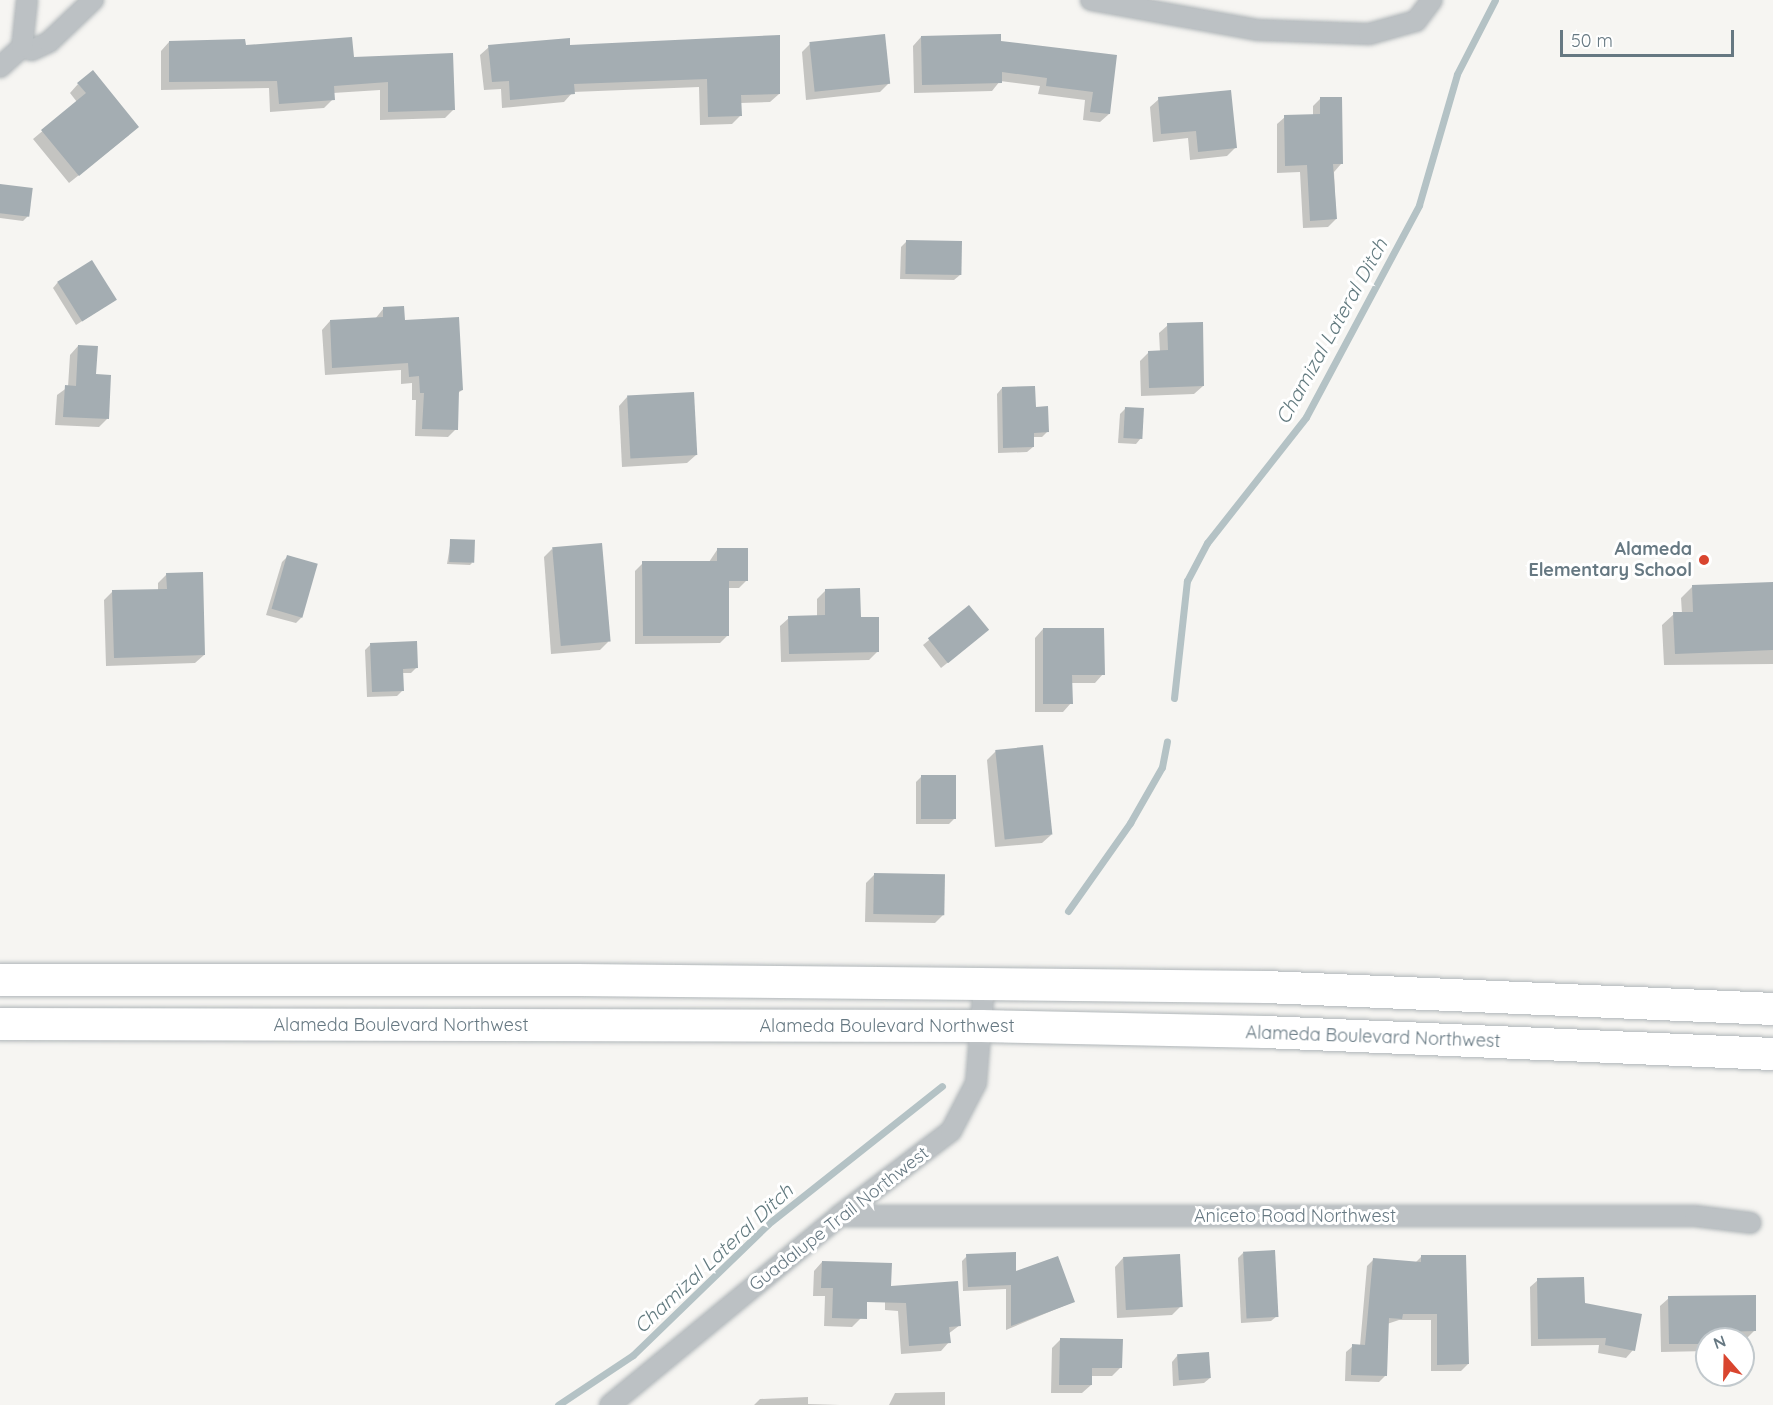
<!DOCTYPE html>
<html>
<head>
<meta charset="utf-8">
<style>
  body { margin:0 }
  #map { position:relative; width:1773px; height:1405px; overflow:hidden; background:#f6f5f2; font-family:Quicksand,sans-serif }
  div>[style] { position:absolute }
  .shadow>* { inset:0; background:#0003 }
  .stream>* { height:7px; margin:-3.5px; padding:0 3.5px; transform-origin:3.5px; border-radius:3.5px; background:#b4c2c5 }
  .building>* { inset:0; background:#a4adb2; transform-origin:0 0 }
  .roads { filter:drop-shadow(0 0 2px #b0b6b9) drop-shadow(0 0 2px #b0b6b9) }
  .street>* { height:20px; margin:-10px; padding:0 10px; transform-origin:10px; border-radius:10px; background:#bcc1c4 }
  .primary>* { height:32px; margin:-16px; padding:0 16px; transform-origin:16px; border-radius:16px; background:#fff }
  .dots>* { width:16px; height:16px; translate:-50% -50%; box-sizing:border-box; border:3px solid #fff; border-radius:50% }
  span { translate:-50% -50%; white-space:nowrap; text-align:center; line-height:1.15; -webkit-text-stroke:6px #fff; paint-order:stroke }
  .poi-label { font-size:18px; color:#667882; font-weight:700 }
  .right { translate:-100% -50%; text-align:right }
  .street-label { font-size:18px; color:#667882 }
  .water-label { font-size:20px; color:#627a7f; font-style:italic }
  .north { position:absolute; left:1695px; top:1327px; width:60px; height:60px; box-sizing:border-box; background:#fff; border:2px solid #c2c9cd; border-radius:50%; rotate:340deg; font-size:16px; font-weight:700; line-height:24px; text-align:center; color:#667882 }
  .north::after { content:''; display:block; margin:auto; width:21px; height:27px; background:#d9452f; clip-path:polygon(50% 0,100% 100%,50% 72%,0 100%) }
  .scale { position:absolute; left:1560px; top:30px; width:174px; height:27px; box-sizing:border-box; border:3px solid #667882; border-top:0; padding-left:8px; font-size:18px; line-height:21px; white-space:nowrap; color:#667882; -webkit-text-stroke:4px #fff; paint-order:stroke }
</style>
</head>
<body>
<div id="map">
  <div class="shadow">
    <div style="clip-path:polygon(921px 37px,1116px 56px,1109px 114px,1100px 122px,1083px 120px,1085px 100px,1038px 94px,1040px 86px,1000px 81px,992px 91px,914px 93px,913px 46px)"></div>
    <div style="clip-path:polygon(169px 42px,352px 58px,454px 109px,445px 118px,380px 120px,380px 90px,333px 93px,333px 99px,324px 108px,270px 112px,269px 88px,161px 90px,161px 51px)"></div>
    <div style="clip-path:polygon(810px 44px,888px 84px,880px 92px,806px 100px,802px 52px)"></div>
    <div style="clip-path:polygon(489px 47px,569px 47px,779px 94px,770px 102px,740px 103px,740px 116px,732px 124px,700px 125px,699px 87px,573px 92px,564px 102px,502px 108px,501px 89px,484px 90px,480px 55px)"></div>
    <div style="clip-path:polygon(78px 84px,129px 135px,69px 183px,33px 139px,77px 102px,70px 93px)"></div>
    <div style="clip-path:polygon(1159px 99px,1235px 148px,1227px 156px,1190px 160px,1188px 138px,1153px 142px,1150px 107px)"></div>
    <div style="clip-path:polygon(1320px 99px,1341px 164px,1334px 172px,1336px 219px,1328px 227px,1303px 228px,1300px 172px,1277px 173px,1277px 124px,1285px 117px,1313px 116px,1313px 106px)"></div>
    <div style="clip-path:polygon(0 187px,28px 216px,23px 221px,0 218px)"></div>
    <div style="clip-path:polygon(907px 241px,960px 275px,954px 280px,900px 279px,901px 247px)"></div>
    <div style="clip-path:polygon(58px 282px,115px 300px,76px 325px,53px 288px)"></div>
    <div style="clip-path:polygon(383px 309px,403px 322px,462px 390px,457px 394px,456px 429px,448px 437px,415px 436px,416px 400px,412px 400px,412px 383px,401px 384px,401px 370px,325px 375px,322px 330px,330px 321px,375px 319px)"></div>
    <div style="clip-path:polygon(1168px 325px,1203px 386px,1194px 394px,1141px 396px,1140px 361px,1149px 352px,1160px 352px,1159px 333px)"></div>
    <div style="clip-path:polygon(78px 346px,95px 376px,107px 419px,99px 427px,55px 425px,57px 395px,68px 387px,70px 355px)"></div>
    <div style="clip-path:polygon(1002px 388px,1034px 408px,1047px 432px,1042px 437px,1032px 437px,1033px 447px,1027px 452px,998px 453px,997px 394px)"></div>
    <div style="clip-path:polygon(627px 397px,696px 455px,687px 463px,622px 467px,619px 406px)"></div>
    <div style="clip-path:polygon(1125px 409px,1141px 438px,1136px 444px,1118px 443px,1120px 414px)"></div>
    <div style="clip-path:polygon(451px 540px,472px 563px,470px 565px,447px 564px)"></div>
    <div style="clip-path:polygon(552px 549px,608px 642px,600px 650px,551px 654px,544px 557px)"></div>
    <div style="clip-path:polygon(717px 550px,747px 580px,739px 588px,727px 588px,728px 635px,720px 643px,635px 644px,635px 571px,643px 563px,709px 562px)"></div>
    <div style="clip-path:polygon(287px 557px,302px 617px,296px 623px,266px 615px,282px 562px)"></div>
    <div style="clip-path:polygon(167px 574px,204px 655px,195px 663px,106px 666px,104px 600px,113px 591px,158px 590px,158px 583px)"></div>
    <div style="clip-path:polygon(1773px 583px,1773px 664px,1664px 665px,1662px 625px,1674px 614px,1682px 614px,1681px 598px,1693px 586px)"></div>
    <div style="clip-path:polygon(825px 591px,860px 619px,878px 651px,869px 660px,781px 662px,780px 626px,789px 618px,817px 617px,817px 599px)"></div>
    <div style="clip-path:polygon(969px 607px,982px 635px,941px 668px,923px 645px)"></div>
    <div style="clip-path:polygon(1043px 629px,1103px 674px,1095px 683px,1071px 683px,1071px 703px,1063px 712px,1035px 712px,1035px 638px)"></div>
    <div style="clip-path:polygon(371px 644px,417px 667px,411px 673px,402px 673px,402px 691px,397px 696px,367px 697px,365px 650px)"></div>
    <div style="clip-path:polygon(996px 751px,1051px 835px,1042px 843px,995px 847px,987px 760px)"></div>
    <div style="clip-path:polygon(921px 777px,955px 818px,949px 824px,916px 824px,916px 782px)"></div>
    <div style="clip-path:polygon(874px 875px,943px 915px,935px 923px,865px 922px,866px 883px)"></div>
    <div style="clip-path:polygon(1243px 1253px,1277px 1316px,1271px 1321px,1241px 1323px,1238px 1258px)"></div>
    <div style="clip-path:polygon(967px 1256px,1015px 1274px,1073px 1302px,1006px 1330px,1006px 1289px,963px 1291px,962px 1261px)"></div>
    <div style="clip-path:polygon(1421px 1257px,1468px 1364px,1461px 1371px,1431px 1371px,1431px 1320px,1399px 1320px,1387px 1324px,1385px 1376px,1379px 1382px,1345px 1381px,1346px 1352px,1353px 1346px,1360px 1346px,1367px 1266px,1374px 1259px,1415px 1263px)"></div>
    <div style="clip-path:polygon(1123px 1258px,1181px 1306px,1172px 1315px,1117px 1318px,1115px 1267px)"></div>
    <div style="clip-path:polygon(822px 1262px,862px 1290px,861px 1318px,852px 1327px,824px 1326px,825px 1296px,813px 1296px,814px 1271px)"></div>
    <div style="clip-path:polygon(1538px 1280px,1583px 1304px,1633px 1350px,1626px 1358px,1598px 1353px,1599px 1345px,1531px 1346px,1530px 1287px)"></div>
    <div style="clip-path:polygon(894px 1287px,960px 1325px,948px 1334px,949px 1342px,941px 1351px,901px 1354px,898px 1311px,885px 1310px,885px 1296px)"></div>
    <div style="clip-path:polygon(1669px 1298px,1754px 1331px,1746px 1339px,1707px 1339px,1707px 1351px,1661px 1352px,1660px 1306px)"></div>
    <div style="clip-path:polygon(1060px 1340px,1121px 1367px,1112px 1376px,1091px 1376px,1091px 1385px,1082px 1393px,1051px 1393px,1052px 1348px)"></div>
    <div style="clip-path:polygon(1177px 1356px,1210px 1378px,1204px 1383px,1173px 1386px,1172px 1362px)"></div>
    <div style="clip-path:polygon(945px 1392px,945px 1405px,889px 1405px,895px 1393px)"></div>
    <div style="clip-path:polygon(808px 1397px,808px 1404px,840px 1405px,754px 1405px,760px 1399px)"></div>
  </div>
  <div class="stream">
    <div style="left:1174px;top:698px;width:118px;rotate:-83.7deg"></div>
    <div style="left:1187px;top:581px;width:43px;rotate:-62.2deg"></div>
    <div style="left:1207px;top:543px;width:160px;rotate:-51.8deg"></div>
    <div style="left:1306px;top:417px;width:240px;rotate:-61.9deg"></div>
    <div style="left:1419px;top:205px;width:136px;rotate:-73.8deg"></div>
    <div style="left:1457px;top:74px;width:83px;rotate:-62.8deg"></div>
    <div style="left:1068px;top:911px;width:108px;rotate:-54.8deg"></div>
    <div style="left:1130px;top:823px;width:64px;rotate:-60.3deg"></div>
    <div style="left:1162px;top:767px;width:26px;rotate:-79deg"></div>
    <div style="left:558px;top:1405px;width:90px;rotate:-33.7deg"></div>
    <div style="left:633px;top:1355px;width:188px;rotate:-44.1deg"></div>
    <div style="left:768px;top:1224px;width:222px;rotate:-38.4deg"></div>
  </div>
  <div class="building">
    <div style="left:885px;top:34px;width:50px;height:76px;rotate:84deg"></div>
    <div style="clip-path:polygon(1001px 34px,1001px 41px,1117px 55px,1110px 114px,1090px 112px,1093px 92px,1046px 86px,1047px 78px,1002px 72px,1002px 83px,922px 85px,921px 36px)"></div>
    <div style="clip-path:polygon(780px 35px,780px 94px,741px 95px,742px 116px,708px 117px,707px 79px,574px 84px,575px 94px,510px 100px,509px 81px,492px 82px,488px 45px,570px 38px,570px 45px)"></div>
    <div style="clip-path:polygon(352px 37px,354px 57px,453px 53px,455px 110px,388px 112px,388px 82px,334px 86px,335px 100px,279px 104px,277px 81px,169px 82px,169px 41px,245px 39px,246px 45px)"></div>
    <div style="clip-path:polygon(93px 70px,139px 127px,79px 176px,41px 130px,86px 93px,77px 83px)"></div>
    <div style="clip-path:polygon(1231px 90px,1237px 148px,1198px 152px,1196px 131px,1161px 134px,1158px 97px)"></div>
    <div style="clip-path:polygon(1320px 97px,1342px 97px,1343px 164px,1333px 164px,1337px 219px,1310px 221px,1307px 165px,1285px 166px,1284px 115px,1320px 114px)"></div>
    <div style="left:0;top:184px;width:33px;height:29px;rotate:7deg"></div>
    <div style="left:906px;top:240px;width:56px;height:34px;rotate:1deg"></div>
    <div style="left:92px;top:260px;width:47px;height:41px;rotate:58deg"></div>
    <div style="clip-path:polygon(404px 306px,405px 320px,459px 317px,463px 390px,459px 391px,458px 430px,422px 429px,424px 393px,420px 393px,419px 376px,409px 377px,408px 363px,332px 368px,330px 320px,383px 317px,383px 307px)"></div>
    <div style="clip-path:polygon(1203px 322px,1204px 386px,1149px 388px,1148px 351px,1168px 350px,1167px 323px)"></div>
    <div style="clip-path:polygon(78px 345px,98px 346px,96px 374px,111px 375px,109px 419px,63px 417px,65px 385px,76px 386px)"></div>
    <div style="clip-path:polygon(1035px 386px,1036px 407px,1048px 406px,1049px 432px,1034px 433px,1034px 447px,1003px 448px,1002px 387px)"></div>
    <div style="left:694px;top:392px;width:63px;height:67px;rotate:87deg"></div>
    <div style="left:1125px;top:407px;width:19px;height:31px;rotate:3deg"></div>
    <div style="left:450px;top:539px;width:25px;height:23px;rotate:2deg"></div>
    <div style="left:602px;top:543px;width:99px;height:50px;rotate:85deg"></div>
    <div style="clip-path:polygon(717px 548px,748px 548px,748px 581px,729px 581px,729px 636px,643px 636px,642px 561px,717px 561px)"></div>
    <div style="left:287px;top:555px;width:32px;height:56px;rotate:16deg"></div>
    <div style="clip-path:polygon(203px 572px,205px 655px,114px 658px,112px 590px,167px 589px,166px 573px)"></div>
    <div style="clip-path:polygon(1773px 582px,1773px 650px,1675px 654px,1673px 612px,1693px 612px,1692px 585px)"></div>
    <div style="clip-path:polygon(860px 588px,861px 617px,879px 617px,879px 652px,789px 654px,788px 616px,825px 615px,825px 589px)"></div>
    <div style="left:969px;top:605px;width:32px;height:53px;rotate:51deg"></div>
    <div style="clip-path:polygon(1043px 628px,1104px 628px,1105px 675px,1072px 675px,1073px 704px,1043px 704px)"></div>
    <div style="clip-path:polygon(417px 641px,418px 668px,403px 669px,404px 691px,372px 692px,370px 643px)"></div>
    <div style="left:1043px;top:745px;width:90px;height:48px;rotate:84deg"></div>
    <div style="left:921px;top:775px;width:35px;height:44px"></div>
    <div style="left:874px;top:873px;width:71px;height:41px;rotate:1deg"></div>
    <div style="left:1275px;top:1250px;width:67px;height:32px;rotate:87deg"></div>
    <div style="clip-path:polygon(1016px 1252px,1016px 1271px,1058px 1256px,1075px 1302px,1011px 1326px,1011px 1285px,968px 1287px,966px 1254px)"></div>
    <div style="left:1180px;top:1254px;width:53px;height:57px;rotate:87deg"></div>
    <div style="clip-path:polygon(1421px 1255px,1466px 1255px,1469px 1364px,1437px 1365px,1437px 1314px,1403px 1314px,1402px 1319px,1389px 1318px,1387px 1376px,1351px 1375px,1352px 1344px,1365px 1345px,1373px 1258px,1421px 1262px)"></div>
    <div style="clip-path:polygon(822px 1261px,892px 1263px,891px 1286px,958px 1281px,961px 1326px,949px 1327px,951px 1343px,909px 1346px,906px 1303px,867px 1302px,867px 1319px,832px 1318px,833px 1288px,821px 1288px)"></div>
    <div style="clip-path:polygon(1584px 1277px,1585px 1303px,1642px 1314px,1635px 1351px,1605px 1345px,1606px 1338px,1538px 1339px,1537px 1278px)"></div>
    <div style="clip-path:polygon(1756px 1295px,1756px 1331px,1718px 1332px,1718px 1339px,1707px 1339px,1707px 1344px,1669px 1344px,1668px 1296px)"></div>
    <div style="clip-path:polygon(1060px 1338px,1123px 1339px,1122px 1368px,1092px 1368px,1092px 1385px,1059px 1385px)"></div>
    <div style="left:1209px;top:1352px;width:26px;height:32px;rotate:86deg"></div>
  </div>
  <div class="roads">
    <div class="street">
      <div style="left:1091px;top:0;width:170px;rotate:10.2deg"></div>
      <div style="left:1258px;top:30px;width:111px;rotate:2.1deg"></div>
      <div style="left:1369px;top:34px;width:49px;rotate:-15.5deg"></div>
      <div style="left:1416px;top:21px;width:26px;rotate:-53deg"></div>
      <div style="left:22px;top:47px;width:10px;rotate:17deg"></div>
      <div style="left:32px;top:50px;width:19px;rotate:-25deg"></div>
      <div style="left:49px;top:42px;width:61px;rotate:-43.7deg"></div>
      <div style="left:0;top:67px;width:30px;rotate:-42deg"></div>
      <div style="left:22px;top:47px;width:47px;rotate:-83.9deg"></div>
      <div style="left:839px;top:1216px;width:856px"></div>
      <div style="left:1695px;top:1216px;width:56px;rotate:7.1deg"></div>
      <div style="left:610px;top:1405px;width:297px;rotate:-39.5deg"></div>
      <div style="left:839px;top:1216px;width:141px;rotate:-37.2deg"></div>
      <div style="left:951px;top:1131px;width:54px;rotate:-62.5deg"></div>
      <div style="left:976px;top:1083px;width:98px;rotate:-85.3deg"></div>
    </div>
    <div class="primary">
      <div style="left:0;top:980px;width:577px"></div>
      <div style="left:577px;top:980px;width:689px;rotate:0.58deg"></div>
      <div style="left:1266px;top:987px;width:507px;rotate:2.48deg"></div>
      <div style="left:0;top:1024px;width:981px;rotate:0.12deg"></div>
      <div style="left:981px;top:1026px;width:284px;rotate:1.2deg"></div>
      <div style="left:1265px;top:1032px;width:508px;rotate:2.48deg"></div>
    </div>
  </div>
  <div class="dots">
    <div style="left:1704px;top:560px;background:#d9452f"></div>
  </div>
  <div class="poi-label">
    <span class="right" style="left:1692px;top:560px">Alameda<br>Elementary School</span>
  </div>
  <div class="street-label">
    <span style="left:401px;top:1025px">Alameda Boulevard Northwest</span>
    <span style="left:887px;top:1026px">Alameda Boulevard Northwest</span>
    <span style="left:1373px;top:1037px;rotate:2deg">Alameda Boulevard Northwest</span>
    <span style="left:1295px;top:1216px">Aniceto Road Northwest</span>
    <span style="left:839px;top:1219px;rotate:-38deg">Guadalupe Trail Northwest</span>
  </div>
  <div class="water-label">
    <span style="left:1331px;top:331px;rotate:-61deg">Chamizal Lateral Ditch</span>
    <span style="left:713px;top:1258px;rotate:-43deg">Chamizal Lateral Ditch</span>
  </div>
  <div class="north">N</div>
  <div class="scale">50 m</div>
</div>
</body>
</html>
